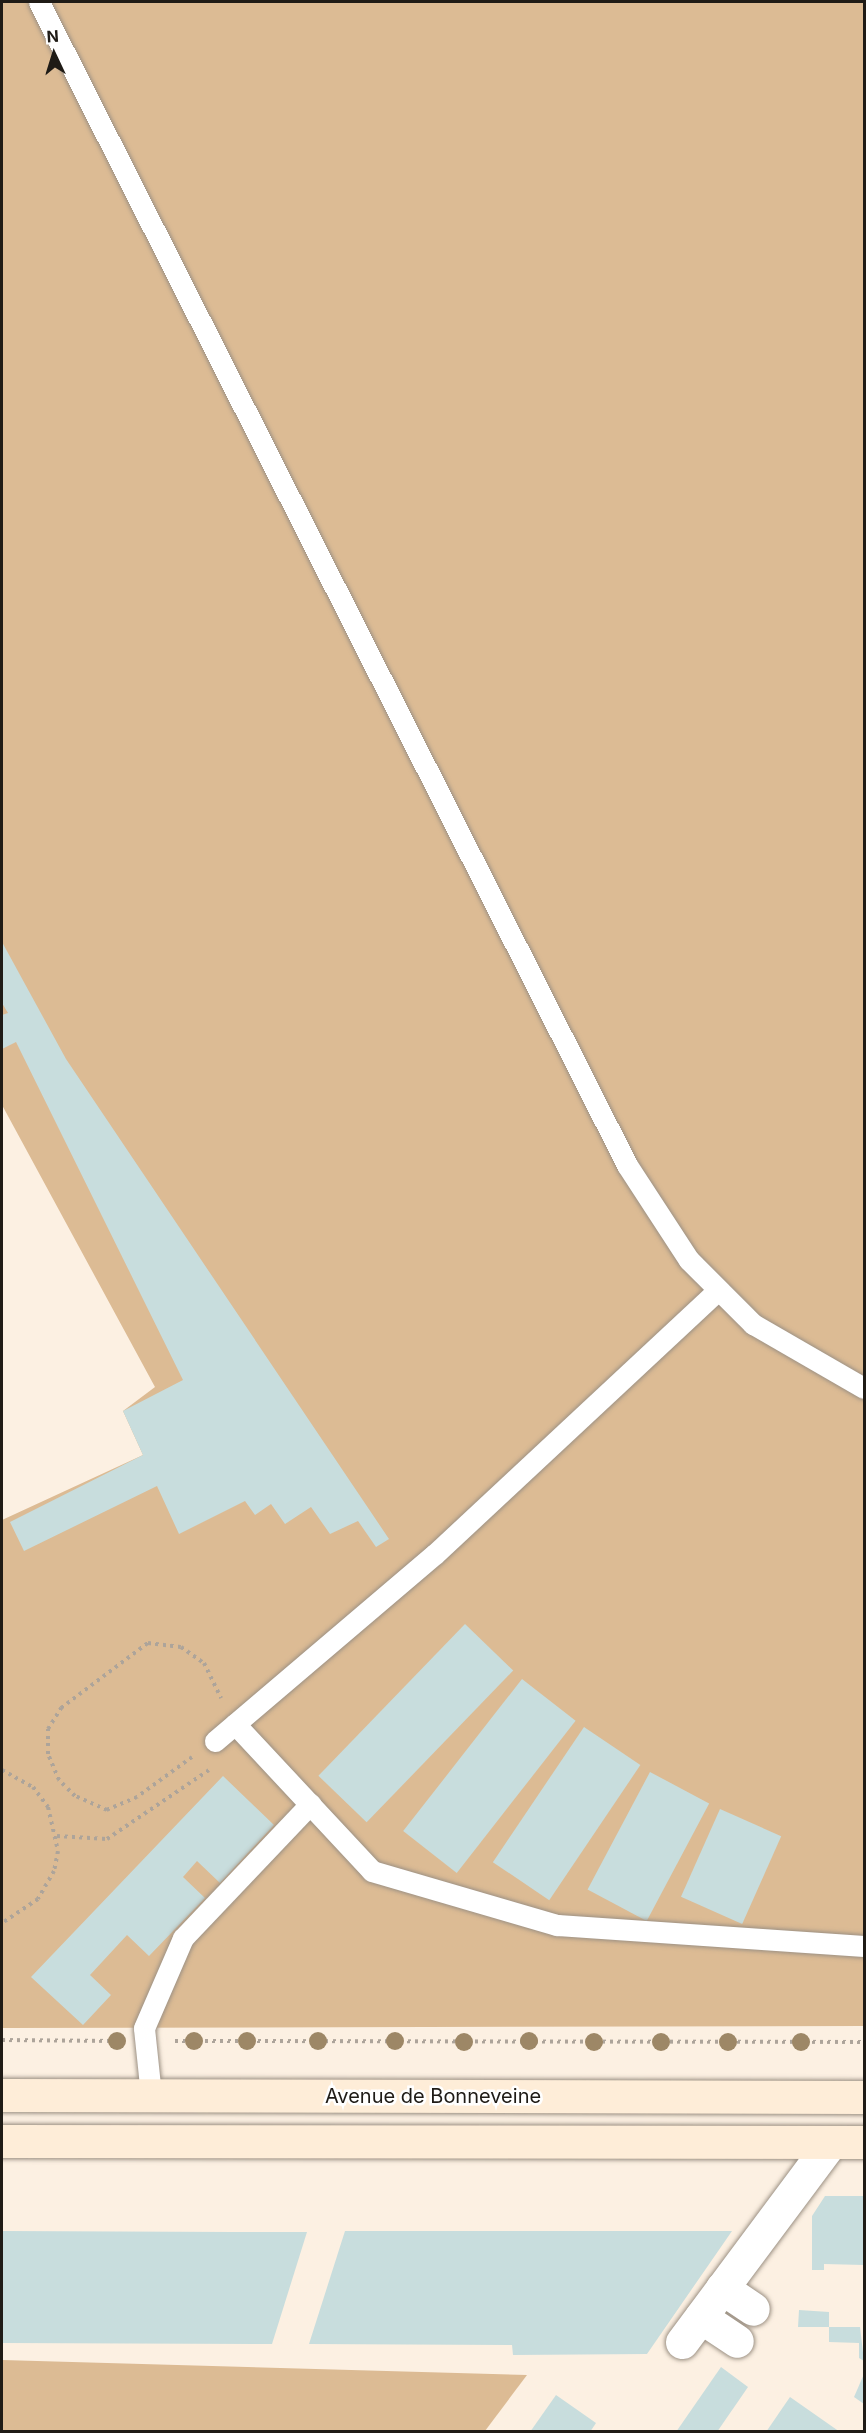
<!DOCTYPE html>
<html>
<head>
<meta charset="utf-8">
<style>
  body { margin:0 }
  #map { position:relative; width:866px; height:2433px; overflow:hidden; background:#fcf0e2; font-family:Inter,sans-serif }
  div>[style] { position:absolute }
  .green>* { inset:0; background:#dcbb94 }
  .building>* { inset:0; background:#c8dddd; transform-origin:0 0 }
  .path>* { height:4px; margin-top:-2px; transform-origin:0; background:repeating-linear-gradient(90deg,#ada49a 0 3px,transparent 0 7.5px) }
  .roads { filter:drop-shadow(0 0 2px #9c9184) drop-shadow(0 0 2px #9c9184) }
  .lane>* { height:21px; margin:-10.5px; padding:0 10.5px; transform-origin:10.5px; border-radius:10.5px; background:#fff }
  .street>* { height:33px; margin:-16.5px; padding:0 16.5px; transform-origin:16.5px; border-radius:16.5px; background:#fff }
  .secondary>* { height:33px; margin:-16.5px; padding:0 16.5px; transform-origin:16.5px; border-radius:16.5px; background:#feedd8 }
  .trees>* { width:18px; height:18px; margin:-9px; border-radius:50%; background:#9d8766 }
  span { translate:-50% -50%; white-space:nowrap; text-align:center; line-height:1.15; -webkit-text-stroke:5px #fff; paint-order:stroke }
  .street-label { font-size:20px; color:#1f1b16 }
  .frame { position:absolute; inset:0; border:3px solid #1f1b16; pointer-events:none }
  .north { position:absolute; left:24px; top:24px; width:60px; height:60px; -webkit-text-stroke:4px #fff; paint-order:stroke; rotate:356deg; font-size:16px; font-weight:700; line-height:24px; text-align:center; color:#1f1b16 }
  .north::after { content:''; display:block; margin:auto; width:21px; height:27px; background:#1f1b16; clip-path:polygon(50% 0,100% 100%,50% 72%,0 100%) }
</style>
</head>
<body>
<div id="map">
  <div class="green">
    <div style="clip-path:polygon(2px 2px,864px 2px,864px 2026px,2px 2028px,2px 1520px,143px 1455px,123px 1411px,155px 1387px,2px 1105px)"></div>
    <div style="clip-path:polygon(2px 2360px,527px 2375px,485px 2431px,2px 2432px)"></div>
  </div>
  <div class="building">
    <div style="clip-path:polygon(2px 942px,66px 1059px,389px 1539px,376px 1547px,358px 1521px,330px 1534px,311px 1507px,285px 1524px,271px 1504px,255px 1515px,245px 1501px,179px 1534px,157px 1486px,24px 1551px,10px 1522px,143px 1455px,123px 1411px,183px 1380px,16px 1042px,2px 1049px,2px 1015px,8px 1013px,2px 1003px)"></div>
    <div style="left:465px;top:1624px;width:67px;height:211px;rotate:44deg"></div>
    <div style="left:522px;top:1679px;width:68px;height:193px;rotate:38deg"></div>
    <div style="left:584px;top:1727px;width:68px;height:163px;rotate:34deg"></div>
    <div style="left:650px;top:1772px;width:67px;height:133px;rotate:28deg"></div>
    <div style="clip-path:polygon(223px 1776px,274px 1825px,220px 1883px,197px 1861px,183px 1877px,205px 1898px,149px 1956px,127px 1935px,90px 1975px,111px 1995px,83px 2025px,31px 1977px)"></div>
    <div style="left:720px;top:1809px;width:67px;height:96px;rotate:24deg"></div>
    <div style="clip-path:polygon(825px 2196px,864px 2196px,864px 2265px,824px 2264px,824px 2270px,812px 2270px,812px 2216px)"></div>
    <div style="clip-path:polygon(2px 2231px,234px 2232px,307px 2232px,272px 2344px,2px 2343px)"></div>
    <div style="clip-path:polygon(345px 2231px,732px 2231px,647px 2354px,513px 2355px,512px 2345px,309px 2344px)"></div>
    <div style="clip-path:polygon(799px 2310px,829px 2312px,829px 2327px,860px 2327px,864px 2361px,859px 2358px,859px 2343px,829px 2342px,829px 2327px,798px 2327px)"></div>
    <div style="clip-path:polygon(721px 2367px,748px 2387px,717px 2432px,676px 2432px)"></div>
    <div style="clip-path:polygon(864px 2374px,864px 2404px,854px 2397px)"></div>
    <div style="clip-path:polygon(556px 2395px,596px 2423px,590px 2432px,530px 2432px)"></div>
    <div style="clip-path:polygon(790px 2397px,840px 2432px,766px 2432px)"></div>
  </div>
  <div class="path">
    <div style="left:192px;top:1757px;width:68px;rotate:144deg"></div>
    <div style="left:137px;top:1797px;width:33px;rotate:157deg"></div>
    <div style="left:107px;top:1810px;width:35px;rotate:-156deg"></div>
    <div style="left:75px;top:1796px;width:23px;rotate:-135deg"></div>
    <div style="left:59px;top:1780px;width:28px;rotate:-113deg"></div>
    <div style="left:48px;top:1754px;width:25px;rotate:-90deg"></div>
    <div style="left:48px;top:1729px;width:25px;rotate:-58deg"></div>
    <div style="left:61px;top:1708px;width:109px;rotate:-36.8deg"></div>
    <div style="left:148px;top:1643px;width:33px;rotate:7deg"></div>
    <div style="left:181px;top:1647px;width:28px;rotate:35deg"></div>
    <div style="left:204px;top:1663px;width:39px;rotate:64deg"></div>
    <div style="left:2px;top:1770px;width:35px;rotate:29deg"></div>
    <div style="left:33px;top:1787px;width:25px;rotate:53deg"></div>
    <div style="left:48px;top:1807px;width:45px;rotate:77.2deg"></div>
    <div style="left:58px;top:1851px;width:20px;rotate:101deg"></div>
    <div style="left:54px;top:1871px;width:32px;rotate:120deg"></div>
    <div style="left:38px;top:1899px;width:43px;rotate:146.3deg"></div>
    <div style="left:57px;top:1836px;width:50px;rotate:3.4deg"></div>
    <div style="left:107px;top:1839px;width:123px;rotate:-34.1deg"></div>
    <div style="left:2px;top:2040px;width:115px;rotate:0.5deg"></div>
    <div style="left:175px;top:2041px;width:689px;rotate:0.08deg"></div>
  </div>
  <div class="roads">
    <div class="lane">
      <div style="left:39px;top:2px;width:1303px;rotate:63.18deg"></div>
      <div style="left:627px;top:1165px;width:113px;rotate:56.9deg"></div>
      <div style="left:689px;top:1260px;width:91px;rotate:45deg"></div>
      <div style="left:753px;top:1324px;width:128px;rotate:30deg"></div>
      <div style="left:235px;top:1724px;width:201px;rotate:47deg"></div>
      <div style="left:372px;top:1871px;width:193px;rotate:16.3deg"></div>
      <div style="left:557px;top:1925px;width:308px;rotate:3.9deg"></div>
      <div style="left:215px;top:1741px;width:289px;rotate:-40.4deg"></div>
      <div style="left:435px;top:1554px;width:387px;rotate:-43deg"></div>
      <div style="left:151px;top:2095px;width:67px;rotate:-96deg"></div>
      <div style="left:144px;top:2028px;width:98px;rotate:-66.6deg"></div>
      <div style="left:183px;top:1938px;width:185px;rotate:-46.5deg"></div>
    </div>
    <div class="street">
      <div style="left:722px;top:2288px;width:37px;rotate:34deg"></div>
      <div style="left:701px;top:2317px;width:43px;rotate:33.7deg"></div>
      <div style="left:682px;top:2342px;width:249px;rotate:-53.3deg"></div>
    </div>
    <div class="secondary">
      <div style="left:2px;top:2095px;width:862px;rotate:0.13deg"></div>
      <div style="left:2px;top:2141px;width:862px;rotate:0.07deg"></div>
    </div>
  </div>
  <div class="trees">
    <div style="left:117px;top:2041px"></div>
    <div style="left:194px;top:2041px"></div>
    <div style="left:247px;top:2041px"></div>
    <div style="left:318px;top:2041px"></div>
    <div style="left:395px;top:2041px"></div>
    <div style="left:529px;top:2041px"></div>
    <div style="left:464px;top:2042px"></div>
    <div style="left:594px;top:2042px"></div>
    <div style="left:661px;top:2042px"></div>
    <div style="left:728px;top:2042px"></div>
    <div style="left:801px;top:2042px"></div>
  </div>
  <div class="street-label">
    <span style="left:433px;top:2096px">Avenue de Bonneveine</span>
  </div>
  <div class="frame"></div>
  <div class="north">N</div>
</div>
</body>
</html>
